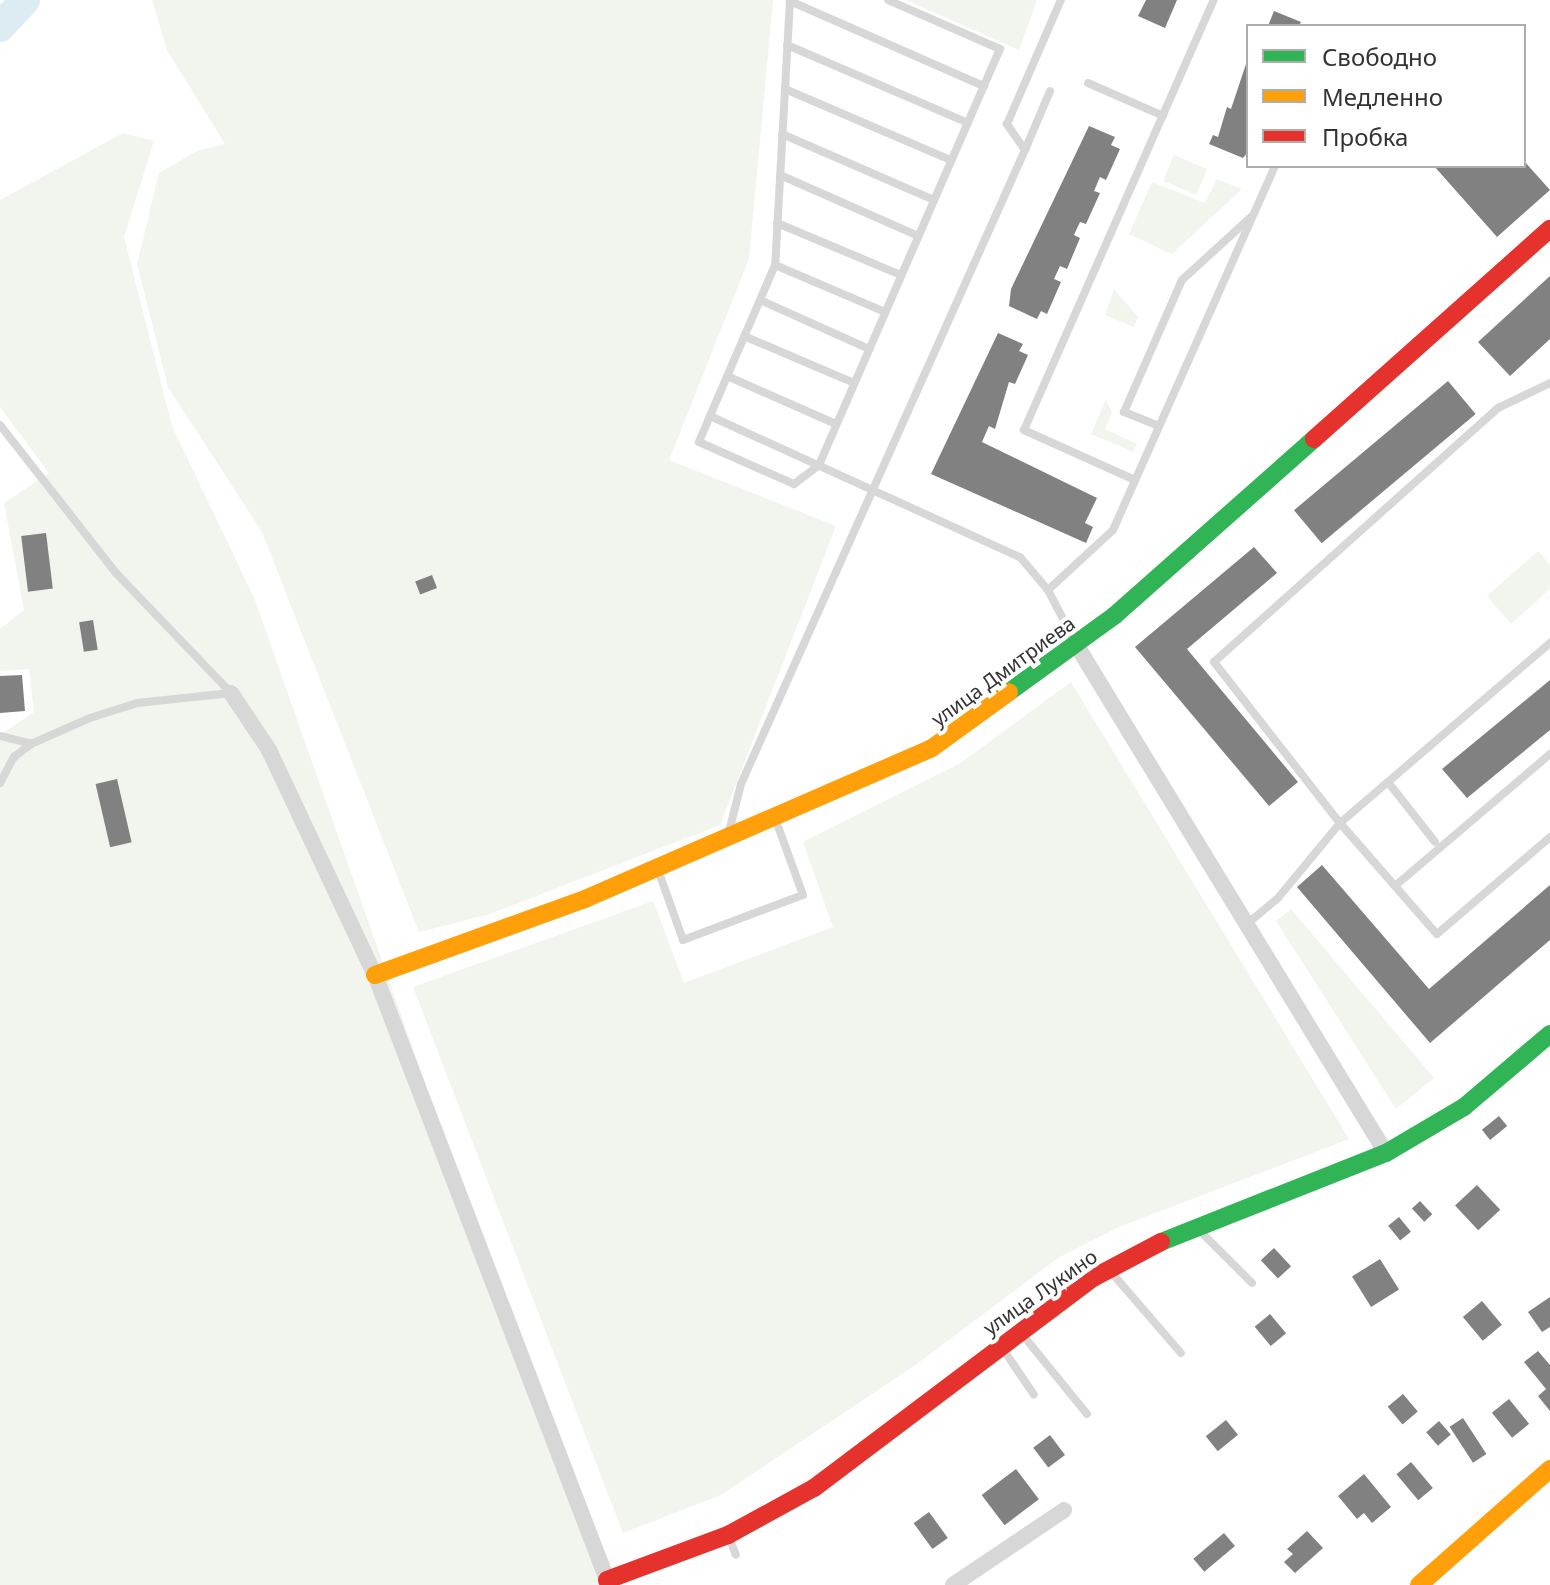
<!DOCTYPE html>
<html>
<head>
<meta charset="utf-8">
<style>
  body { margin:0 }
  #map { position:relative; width:1550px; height:1585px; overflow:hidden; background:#fff; font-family:"Noto Sans",sans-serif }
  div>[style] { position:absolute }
  .green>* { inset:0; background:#f1f5ed; transform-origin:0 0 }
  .river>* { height:30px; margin:-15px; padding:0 15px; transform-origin:15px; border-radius:15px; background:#ddebf3 }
  .building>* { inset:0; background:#818181; transform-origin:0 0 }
  .lane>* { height:8px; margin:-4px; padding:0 4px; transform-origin:4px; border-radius:4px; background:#d7d7d7 }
  .street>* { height:16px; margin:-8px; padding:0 8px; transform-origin:8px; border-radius:8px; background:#d7d7d7 }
  .fast>* { height:18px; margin:-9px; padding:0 9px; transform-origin:9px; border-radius:9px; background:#30b455 }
  .slow>* { height:18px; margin:-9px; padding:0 9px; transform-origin:9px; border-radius:9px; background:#ff9f0a }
  .jam>* { height:18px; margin:-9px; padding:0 9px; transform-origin:9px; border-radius:9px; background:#e5322d }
  span { translate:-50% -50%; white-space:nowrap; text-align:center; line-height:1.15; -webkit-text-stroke:8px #fff; paint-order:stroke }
  .street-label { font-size:20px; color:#333 }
  .legend { position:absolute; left:1246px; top:24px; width:280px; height:144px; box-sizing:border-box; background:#fff; border:2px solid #adadad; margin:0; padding:10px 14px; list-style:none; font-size:24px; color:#333 }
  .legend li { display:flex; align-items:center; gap:16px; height:40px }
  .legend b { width:40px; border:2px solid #adadad }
</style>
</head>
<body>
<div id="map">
  <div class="green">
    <div style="clip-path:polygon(152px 0,773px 0,749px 259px,669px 460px,836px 526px,720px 825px,490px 914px,419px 932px,262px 532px,168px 387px,137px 264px,159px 173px,199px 150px,225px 144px,167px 50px)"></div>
    <div style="clip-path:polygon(906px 0,1037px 0,1019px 50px)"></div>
    <div style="clip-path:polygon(123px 133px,154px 141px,124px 237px,172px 426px,255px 600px,602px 1585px,0 1585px,0 735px,34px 712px,29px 669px,0 671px,0 629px,24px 610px,4px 503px,49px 473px,0 407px,0 200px)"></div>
    <div style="left:1174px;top:155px;width:36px;height:28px;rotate:23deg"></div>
    <div style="clip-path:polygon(1217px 179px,1242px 189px,1172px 254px,1129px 234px,1152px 182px,1205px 203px)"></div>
    <div style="clip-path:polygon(1114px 289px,1138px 317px,1134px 327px,1105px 315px)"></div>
    <div style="clip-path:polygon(1106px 400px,1112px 413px,1105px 429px,1137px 444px,1133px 452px,1091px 434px)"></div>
    <div style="clip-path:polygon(1538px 551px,1550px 565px,1550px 589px,1511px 624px,1487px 596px)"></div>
    <div style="clip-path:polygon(1071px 682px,1349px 1139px,1119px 1227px,1058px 1258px,914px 1366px,721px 1495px,623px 1533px,413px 987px,653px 901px,684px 983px,833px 927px,803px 842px,959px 764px)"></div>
    <div style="clip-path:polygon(1291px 909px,1434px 1078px,1396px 1109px,1276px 921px)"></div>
  </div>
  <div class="river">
    <div style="left:0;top:27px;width:37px;rotate:-47deg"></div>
  </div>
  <div class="building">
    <div style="clip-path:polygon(1146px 0,1177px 0,1165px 28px,1138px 16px)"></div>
    <div style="clip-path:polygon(1274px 11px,1301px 22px,1299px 26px,1268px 26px)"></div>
    <div style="clip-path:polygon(1248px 58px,1248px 152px,1243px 158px,1209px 144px,1213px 135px,1218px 137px,1227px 107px,1231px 109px)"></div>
    <div style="clip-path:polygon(1089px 126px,1115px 137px,1111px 145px,1120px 149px,1106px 180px,1100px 177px,1094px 191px,1100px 193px,1086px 224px,1080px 222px,1074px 235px,1080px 238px,1067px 269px,1060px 266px,1054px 279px,1061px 282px,1047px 314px,1041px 311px,1037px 319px,1009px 306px,1011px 289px)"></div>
    <div style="clip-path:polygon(1524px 161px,1550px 190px,1497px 237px,1434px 166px,1524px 166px)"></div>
    <div style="clip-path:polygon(1550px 276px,1550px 339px,1510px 376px,1478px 342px)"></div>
    <div style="clip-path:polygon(998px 333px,1023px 344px,1019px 351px,1028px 355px,1015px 384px,1009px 382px,995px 429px,989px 426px,982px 442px,1097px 498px,1085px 523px,1093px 527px,1086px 543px,931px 474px)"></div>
    <div style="left:1448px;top:381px;width:43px;height:201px;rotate:50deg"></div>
    <div style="left:46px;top:533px;width:56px;height:25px;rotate:83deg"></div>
    <div style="clip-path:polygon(1254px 547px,1277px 573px,1187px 649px,1298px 782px,1269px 806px,1135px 647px)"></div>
    <div style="left:432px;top:575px;width:14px;height:18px;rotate:69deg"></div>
    <div style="left:93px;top:620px;width:30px;height:14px;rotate:81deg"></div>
    <div style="clip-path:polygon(22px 675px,25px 711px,0 713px,0 676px)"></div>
    <div style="clip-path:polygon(1550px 680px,1550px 730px,1467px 798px,1442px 769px)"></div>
    <div style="left:117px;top:779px;width:65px;height:22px;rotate:77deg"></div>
    <div style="clip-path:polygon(1322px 865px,1429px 989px,1550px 885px,1550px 940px,1430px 1043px,1297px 887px)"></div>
    <div style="left:1499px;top:1116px;width:13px;height:22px;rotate:51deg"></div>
    <div style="left:1477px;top:1185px;width:34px;height:30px;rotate:47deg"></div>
    <div style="left:1420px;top:1201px;width:18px;height:11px;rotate:47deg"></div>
    <div style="left:1399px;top:1217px;width:19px;height:14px;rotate:51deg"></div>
    <div style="left:1274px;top:1248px;width:25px;height:18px;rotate:47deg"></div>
    <div style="left:1380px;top:1259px;width:36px;height:33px;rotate:58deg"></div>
    <div style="clip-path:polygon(1550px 1297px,1550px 1327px,1542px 1332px,1528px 1312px)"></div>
    <div style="left:1482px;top:1301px;width:31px;height:25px;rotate:50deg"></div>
    <div style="left:1270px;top:1314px;width:25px;height:20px;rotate:50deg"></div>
    <div style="clip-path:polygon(1538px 1351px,1550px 1365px,1550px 1411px,1538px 1396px,1546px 1389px,1524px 1362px)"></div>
    <div style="left:1403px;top:1394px;width:23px;height:20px;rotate:50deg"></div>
    <div style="left:1509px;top:1399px;width:32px;height:22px;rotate:51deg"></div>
    <div style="left:1463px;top:1418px;width:43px;height:16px;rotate:57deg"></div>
    <div style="left:1226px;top:1420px;width:19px;height:26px;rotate:51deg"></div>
    <div style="left:1439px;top:1421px;width:18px;height:17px;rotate:49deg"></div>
    <div style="left:1050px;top:1435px;width:25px;height:21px;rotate:53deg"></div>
    <div style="left:1411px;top:1462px;width:34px;height:19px;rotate:50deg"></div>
    <div style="left:1016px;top:1469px;width:38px;height:43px;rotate:53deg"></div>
    <div style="clip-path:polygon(1364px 1474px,1391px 1507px,1372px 1523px,1364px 1513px,1357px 1519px,1338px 1496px)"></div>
    <div style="left:929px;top:1512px;width:32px;height:19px;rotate:54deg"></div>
    <div style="clip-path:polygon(1307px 1531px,1323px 1548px,1295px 1573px,1284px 1562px,1293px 1554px,1287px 1549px)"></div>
    <div style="left:1224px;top:1533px;width:17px;height:40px;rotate:50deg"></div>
  </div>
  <div class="lane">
    <div style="left:790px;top:0;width:265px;rotate:93.2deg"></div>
    <div style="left:775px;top:265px;width:164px;rotate:113.3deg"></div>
    <div style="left:710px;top:416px;width:341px;rotate:24.5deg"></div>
    <div style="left:1020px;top:557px;width:43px;rotate:49.7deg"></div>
    <div style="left:1048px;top:590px;width:56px;rotate:62.5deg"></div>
    <div style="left:790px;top:1px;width:212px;rotate:23.7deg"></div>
    <div style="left:787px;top:45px;width:197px;rotate:23.3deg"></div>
    <div style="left:1088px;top:83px;width:82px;rotate:23.7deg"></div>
    <div style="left:785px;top:89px;width:181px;rotate:23.2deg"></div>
    <div style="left:782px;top:134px;width:166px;rotate:23.5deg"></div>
    <div style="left:1025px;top:150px;width:64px;rotate:-67deg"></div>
    <div style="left:780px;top:175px;width:151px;rotate:23.8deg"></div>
    <div style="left:777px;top:223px;width:134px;rotate:22.8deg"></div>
    <div style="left:775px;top:265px;width:120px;rotate:23.1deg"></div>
    <div style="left:760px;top:300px;width:120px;rotate:24.2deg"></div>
    <div style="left:744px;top:336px;width:120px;rotate:23.1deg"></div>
    <div style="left:727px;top:376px;width:119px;rotate:23.8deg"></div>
    <div style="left:1550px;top:383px;width:58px;rotate:154.3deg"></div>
    <div style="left:1498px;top:408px;width:381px;rotate:138.2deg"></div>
    <div style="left:1214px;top:662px;width:204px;rotate:52deg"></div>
    <div style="left:1340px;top:823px;width:147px;rotate:48.9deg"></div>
    <div style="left:1437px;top:934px;width:149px;rotate:-40.6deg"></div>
    <div style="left:710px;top:416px;width:28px;rotate:113deg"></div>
    <div style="left:699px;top:442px;width:104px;rotate:23.9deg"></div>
    <div style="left:794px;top:484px;width:31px;rotate:-37deg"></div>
    <div style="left:819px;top:465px;width:454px;rotate:-66.5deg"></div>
    <div style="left:1000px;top:49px;width:122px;rotate:-156.4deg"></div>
    <div style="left:0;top:425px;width:188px;rotate:51.9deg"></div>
    <div style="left:116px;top:573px;width:166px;rotate:46.2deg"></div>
    <div style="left:1159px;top:426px;width:38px;rotate:-158deg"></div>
    <div style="left:1124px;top:412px;width:144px;rotate:-66.3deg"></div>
    <div style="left:1182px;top:280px;width:93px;rotate:-42.4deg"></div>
    <div style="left:1135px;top:480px;width:122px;rotate:-155.8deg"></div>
    <div style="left:1024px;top:430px;width:470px;rotate:-66.2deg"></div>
    <div style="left:1048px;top:590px;width:88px;rotate:-42.7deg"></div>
    <div style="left:1113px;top:530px;width:398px;rotate:-66deg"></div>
    <div style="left:0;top:736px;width:32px;rotate:14deg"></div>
    <div style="left:1388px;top:782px;width:76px;rotate:51.9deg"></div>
    <div style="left:0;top:783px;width:30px;rotate:-62deg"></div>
    <div style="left:14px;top:757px;width:21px;rotate:-37deg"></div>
    <div style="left:31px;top:744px;width:64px;rotate:-23.8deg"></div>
    <div style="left:90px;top:718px;width:49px;rotate:-17.7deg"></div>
    <div style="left:137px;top:703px;width:95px;rotate:-6.1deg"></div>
    <div style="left:729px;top:832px;width:49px;rotate:-76deg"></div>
    <div style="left:741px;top:784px;width:695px;rotate:-65.87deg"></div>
    <div style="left:1025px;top:150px;width:32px;rotate:-125deg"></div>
    <div style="left:1007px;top:124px;width:135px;rotate:-66.5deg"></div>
    <div style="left:658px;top:870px;width:74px;rotate:70.3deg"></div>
    <div style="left:683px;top:940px;width:128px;rotate:-20.6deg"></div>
    <div style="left:803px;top:895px;width:79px;rotate:-110deg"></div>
    <div style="left:1395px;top:886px;width:204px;rotate:-40.4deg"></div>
    <div style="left:1247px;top:924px;width:40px;rotate:-40deg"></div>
    <div style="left:1278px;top:898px;width:97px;rotate:-50.4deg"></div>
    <div style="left:1340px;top:823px;width:277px;rotate:-40.6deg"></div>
    <div style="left:1199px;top:1230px;width:75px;rotate:45deg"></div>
    <div style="left:1111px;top:1272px;width:107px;rotate:49.2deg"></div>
    <div style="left:1022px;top:1334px;width:103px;rotate:50.9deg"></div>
    <div style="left:1003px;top:1349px;width:55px;rotate:56deg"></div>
    <div style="left:729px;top:1537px;width:19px;rotate:69deg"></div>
  </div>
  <div class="street">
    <div style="left:1077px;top:646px;width:594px;rotate:58.64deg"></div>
    <div style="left:231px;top:693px;width:69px;rotate:56.3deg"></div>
    <div style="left:269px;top:750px;width:249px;rotate:64.8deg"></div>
    <div style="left:375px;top:975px;width:653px;rotate:69.01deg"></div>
    <div style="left:953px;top:1585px;width:134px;rotate:-34deg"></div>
  </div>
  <div class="fast">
    <div style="left:1009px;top:692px;width:130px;rotate:-35.9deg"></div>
    <div style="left:1114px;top:616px;width:267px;rotate:-41.5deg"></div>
    <div style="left:1161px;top:1242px;width:242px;rotate:-21.6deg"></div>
    <div style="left:1386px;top:1153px;width:91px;rotate:-30.5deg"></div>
    <div style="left:1464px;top:1107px;width:113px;rotate:-40.3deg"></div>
  </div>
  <div class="slow">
    <div style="left:375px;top:975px;width:223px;rotate:-19.9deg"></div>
    <div style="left:585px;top:899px;width:378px;rotate:-23.5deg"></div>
    <div style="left:932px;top:748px;width:95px;rotate:-36deg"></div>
    <div style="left:1419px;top:1585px;width:175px;rotate:-41.5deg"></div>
  </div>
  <div class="jam">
    <div style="left:1314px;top:439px;width:316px;rotate:-41.7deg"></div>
    <div style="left:607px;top:1580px;width:129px;rotate:-20.4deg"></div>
    <div style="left:728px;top:1535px;width:98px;rotate:-28.7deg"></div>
    <div style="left:814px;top:1488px;width:349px;rotate:-37deg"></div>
    <div style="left:1093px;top:1278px;width:77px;rotate:-27.9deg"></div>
  </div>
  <div class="street-label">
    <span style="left:1003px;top:671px;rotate:-36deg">улица Дмитриева</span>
    <span style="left:1040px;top:1292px;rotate:-35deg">улица Лукино</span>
  </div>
  <ul class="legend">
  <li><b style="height:10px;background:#30b455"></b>Свободно</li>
  <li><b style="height:10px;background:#ff9f0a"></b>Медленно</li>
  <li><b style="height:10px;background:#e5322d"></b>Пробка</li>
  </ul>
</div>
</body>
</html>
